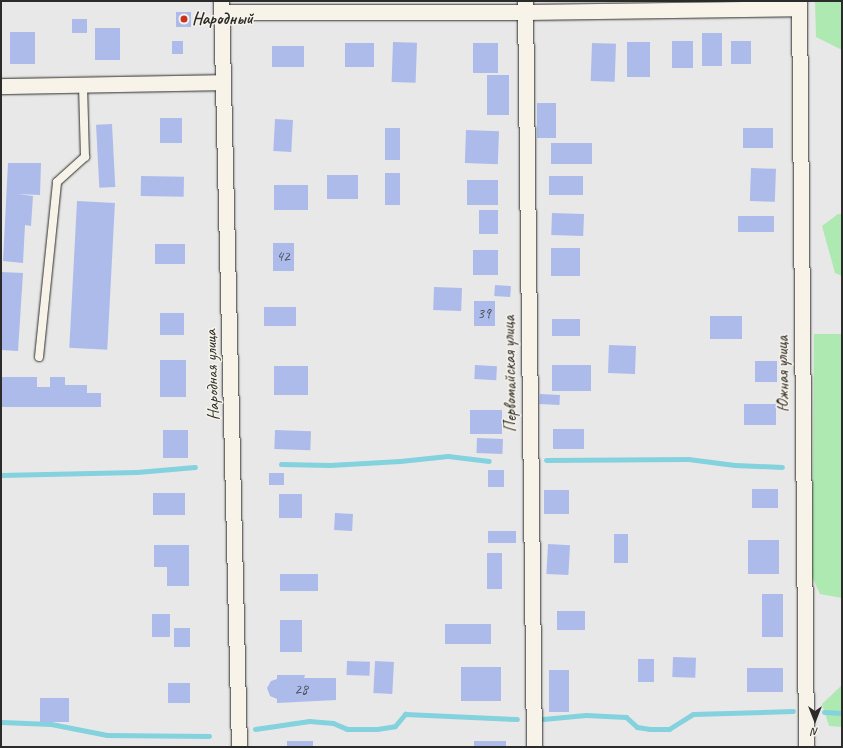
<!DOCTYPE html>
<html>
<head>
<meta charset="utf-8">
<style>
  body { margin:0 }
  #map { position:relative; width:843px; height:748px; overflow:hidden; background:#e8e8e9; font-family:Caveat,sans-serif }
  div>[style] { position:absolute }
  .green>* { inset:0; background:#ade9b0 }
  .stream>* { height:5px; margin:-2.5px; padding:0 2.5px; transform-origin:2.5px; border-radius:2.5px; background:#83d2de }
  .building>* { inset:0; background:#adbbeb; transform-origin:0 0 }
  .roads { filter:drop-shadow(0 0 1px #2b2b2b) drop-shadow(0 0 1px #2b2b2b) }
  .service>* { height:8px; margin:-4px; padding:0 4px; transform-origin:4px; border-radius:4px; background:#f7f3e8 }
  .minor>* { height:15px; margin:-7.5px; padding:0 7.5px; transform-origin:7.5px; border-radius:7.5px; background:#f7f3e8 }
  .dots>* { width:11px; height:11px; translate:-50% -50%; box-sizing:border-box; border:2px solid #f7f3e8; border-radius:50% }
  span { translate:-50% -50%; white-space:nowrap; text-align:center; line-height:1.15; -webkit-text-stroke:3px #f7f3e8; paint-order:stroke }
  .number-label { font-size:15px; color:#4c4f5b }
  .number-label span { -webkit-text-stroke-width:0 }
  .poi-label { font-size:17px; color:#2b2b2b; font-weight:700 }
  .left { translate:0 -50%; text-align:left }
  .street-label { font-size:17px; color:#2b2b2b }
  .frame { position:absolute; inset:0; border:2px solid #2b2b2b; pointer-events:none }
  .north { position:absolute; left:795px; top:700px; width:40px; height:40px; -webkit-text-stroke:3px #f7f3e8; paint-order:stroke; rotate:180deg; font-size:11px; font-weight:700; line-height:16px; text-align:center; color:#2b2b2b }
  .north::after { content:''; display:block; margin:auto; width:14px; height:18px; background:#2b2b2b; clip-path:polygon(50% 0,100% 100%,50% 72%,0 100%) }
</style>
</head>
<body>
<div id="map">
  <div class="green">
    <div style="clip-path:polygon(815px 1px,842px 1px,842px 50px,816px 37px)"></div>
    <div style="clip-path:polygon(838px 214px,842px 214px,842px 276px,835px 273px,822px 226px)"></div>
    <div style="clip-path:polygon(814px 334px,842px 334px,842px 598px,820px 594px,812px 577px)"></div>
    <div style="clip-path:polygon(842px 685px,842px 727px,829px 726px,822px 704px)"></div>
  </div>
  <div class="stream">
    <div style="left:546px;top:460px;width:142px;rotate:-0.4deg"></div>
    <div style="left:688px;top:459px;width:47px;rotate:7.3deg"></div>
    <div style="left:735px;top:465px;width:47px;rotate:2.4deg"></div>
    <div style="left:281px;top:464px;width:49px;rotate:1.2deg"></div>
    <div style="left:330px;top:465px;width:70px;rotate:-3.3deg"></div>
    <div style="left:400px;top:461px;width:48px;rotate:-5.9deg"></div>
    <div style="left:448px;top:456px;width:41px;rotate:7deg"></div>
    <div style="left:1px;top:475px;width:136px;rotate:-1.3deg"></div>
    <div style="left:137px;top:472px;width:58px;rotate:-4.9deg"></div>
    <div style="left:824px;top:712px;width:18px;rotate:3deg"></div>
    <div style="left:543px;top:719px;width:43px;rotate:-5.3deg"></div>
    <div style="left:586px;top:715px;width:40px;rotate:2.9deg"></div>
    <div style="left:626px;top:717px;width:15px;rotate:42deg"></div>
    <div style="left:637px;top:727px;width:13px;rotate:9deg"></div>
    <div style="left:650px;top:729px;width:19px"></div>
    <div style="left:669px;top:729px;width:28px;rotate:-32deg"></div>
    <div style="left:693px;top:714px;width:100px;rotate:-1.7deg"></div>
    <div style="left:1px;top:722px;width:50px;rotate:2.3deg"></div>
    <div style="left:51px;top:724px;width:57px;rotate:11.1deg"></div>
    <div style="left:107px;top:735px;width:102px;rotate:0.6deg"></div>
    <div style="left:255px;top:729px;width:55px;rotate:-8.4deg"></div>
    <div style="left:309px;top:721px;width:24px;rotate:5deg"></div>
    <div style="left:333px;top:723px;width:15px;rotate:23deg"></div>
    <div style="left:347px;top:729px;width:30px"></div>
    <div style="left:377px;top:729px;width:18px;rotate:-9deg"></div>
    <div style="left:395px;top:726px;width:16px;rotate:-50deg"></div>
    <div style="left:405px;top:714px;width:112px;rotate:2.6deg"></div>
  </div>
  <div class="building">
    <div style="left:176px;top:12px;width:15px;height:15px"></div>
    <div style="left:72px;top:19px;width:15px;height:14px"></div>
    <div style="left:95px;top:28px;width:25px;height:32px"></div>
    <div style="left:10px;top:32px;width:25px;height:32px"></div>
    <div style="left:702px;top:33px;width:20px;height:33px"></div>
    <div style="left:172px;top:41px;width:11px;height:13px"></div>
    <div style="left:672px;top:41px;width:21px;height:27px"></div>
    <div style="left:731px;top:41px;width:20px;height:23px"></div>
    <div style="left:393px;top:42px;width:24px;height:40px;rotate:2deg"></div>
    <div style="left:627px;top:42px;width:23px;height:35px"></div>
    <div style="left:345px;top:43px;width:29px;height:24px"></div>
    <div style="left:473px;top:43px;width:25px;height:30px"></div>
    <div style="left:592px;top:43px;width:24px;height:38px;rotate:2deg"></div>
    <div style="left:272px;top:46px;width:32px;height:21px"></div>
    <div style="left:487px;top:75px;width:22px;height:40px"></div>
    <div style="left:537px;top:103px;width:19px;height:35px"></div>
    <div style="left:160px;top:118px;width:22px;height:25px"></div>
    <div style="left:275px;top:119px;width:18px;height:32px;rotate:3deg"></div>
    <div style="left:112px;top:124px;width:63px;height:16px;rotate:87deg"></div>
    <div style="left:385px;top:128px;width:15px;height:32px"></div>
    <div style="left:743px;top:128px;width:30px;height:20px"></div>
    <div style="left:466px;top:130px;width:33px;height:33px;rotate:2deg"></div>
    <div style="left:551px;top:143px;width:41px;height:21px"></div>
    <div style="clip-path:polygon(8px 163px,41px 163px,40px 195px,18px 194px,33px 196px,31px 226px,25px 225px,23px 263px,3px 261px)"></div>
    <div style="left:751px;top:168px;width:25px;height:33px;rotate:2deg"></div>
    <div style="left:385px;top:173px;width:15px;height:32px"></div>
    <div style="left:327px;top:175px;width:31px;height:24px"></div>
    <div style="left:141px;top:176px;width:43px;height:20px;rotate:1deg"></div>
    <div style="left:549px;top:176px;width:34px;height:19px"></div>
    <div style="left:467px;top:180px;width:31px;height:25px"></div>
    <div style="left:274px;top:185px;width:34px;height:25px"></div>
    <div style="left:77px;top:201px;width:38px;height:147px;rotate:3deg"></div>
    <div style="left:479px;top:210px;width:19px;height:24px"></div>
    <div style="left:552px;top:213px;width:32px;height:22px;rotate:2deg"></div>
    <div style="left:738px;top:216px;width:36px;height:16px"></div>
    <div style="left:273px;top:243px;width:21px;height:28px"></div>
    <div style="left:155px;top:244px;width:30px;height:20px"></div>
    <div style="left:551px;top:248px;width:29px;height:28px"></div>
    <div style="left:473px;top:250px;width:25px;height:25px"></div>
    <div style="clip-path:polygon(1px 272px,23px 273px,18px 351px,1px 350px)"></div>
    <div style="left:495px;top:285px;width:16px;height:11px;rotate:4deg"></div>
    <div style="left:434px;top:287px;width:28px;height:23px;rotate:2deg"></div>
    <div style="left:474px;top:301px;width:21px;height:25px"></div>
    <div style="left:264px;top:307px;width:32px;height:19px"></div>
    <div style="left:160px;top:313px;width:24px;height:22px"></div>
    <div style="left:710px;top:316px;width:32px;height:23px"></div>
    <div style="left:552px;top:319px;width:28px;height:17px"></div>
    <div style="left:609px;top:345px;width:27px;height:28px;rotate:2deg"></div>
    <div style="left:160px;top:360px;width:26px;height:37px"></div>
    <div style="left:755px;top:361px;width:22px;height:21px"></div>
    <div style="left:475px;top:365px;width:22px;height:14px;rotate:3deg"></div>
    <div style="left:552px;top:365px;width:39px;height:26px"></div>
    <div style="left:274px;top:366px;width:34px;height:29px"></div>
    <div style="clip-path:polygon(2px 377px,37px 377px,37px 387px,50px 387px,50px 377px,65px 377px,65px 385px,87px 385px,87px 393px,101px 393px,101px 407px,1px 407px)"></div>
    <div style="left:540px;top:394px;width:20px;height:10px;rotate:3deg"></div>
    <div style="left:744px;top:404px;width:32px;height:21px"></div>
    <div style="left:470px;top:410px;width:32px;height:24px"></div>
    <div style="left:553px;top:429px;width:31px;height:20px"></div>
    <div style="left:163px;top:430px;width:25px;height:28px"></div>
    <div style="left:275px;top:430px;width:36px;height:19px;rotate:2deg"></div>
    <div style="left:477px;top:438px;width:26px;height:15px;rotate:2deg"></div>
    <div style="left:488px;top:470px;width:16px;height:17px"></div>
    <div style="left:269px;top:473px;width:15px;height:12px"></div>
    <div style="left:752px;top:489px;width:26px;height:19px"></div>
    <div style="left:544px;top:490px;width:25px;height:24px"></div>
    <div style="left:153px;top:493px;width:32px;height:22px"></div>
    <div style="left:279px;top:494px;width:23px;height:24px"></div>
    <div style="left:335px;top:513px;width:18px;height:17px;rotate:3deg"></div>
    <div style="left:488px;top:531px;width:28px;height:12px"></div>
    <div style="left:614px;top:534px;width:14px;height:29px"></div>
    <div style="left:748px;top:540px;width:31px;height:34px"></div>
    <div style="left:548px;top:544px;width:22px;height:30px;rotate:3deg"></div>
    <div style="clip-path:polygon(154px 545px,189px 545px,189px 586px,167px 586px,167px 567px,154px 567px)"></div>
    <div style="left:487px;top:553px;width:15px;height:36px"></div>
    <div style="left:280px;top:574px;width:38px;height:17px"></div>
    <div style="left:762px;top:594px;width:21px;height:43px"></div>
    <div style="left:557px;top:611px;width:28px;height:19px"></div>
    <div style="left:152px;top:614px;width:18px;height:23px"></div>
    <div style="left:280px;top:620px;width:22px;height:32px"></div>
    <div style="left:445px;top:624px;width:46px;height:20px"></div>
    <div style="left:174px;top:628px;width:16px;height:19px"></div>
    <div style="left:673px;top:657px;width:23px;height:20px;rotate:2deg"></div>
    <div style="left:638px;top:659px;width:16px;height:23px"></div>
    <div style="left:347px;top:661px;width:23px;height:14px;rotate:2deg"></div>
    <div style="left:375px;top:661px;width:19px;height:32px;rotate:3deg"></div>
    <div style="left:461px;top:667px;width:40px;height:34px"></div>
    <div style="left:747px;top:668px;width:36px;height:24px"></div>
    <div style="left:549px;top:670px;width:20px;height:42px"></div>
    <div style="clip-path:polygon(277px 675px,305px 675px,304px 678px,336px 678px,336px 700px,277px 703px,277px 699px,270px 696px,267px 688px,271px 681px,277px 679px)"></div>
    <div style="left:168px;top:683px;width:22px;height:20px"></div>
    <div style="left:40px;top:698px;width:29px;height:24px"></div>
    <div style="left:287px;top:741px;width:26px;height:6px"></div>
    <div style="left:474px;top:741px;width:32px;height:6px"></div>
  </div>
  <div class="roads">
    <div class="service">
      <div style="left:39px;top:357px;width:176px;rotate:-84.1deg"></div>
      <div style="left:57px;top:182px;width:38px;rotate:-42deg"></div>
      <div style="left:85px;top:157px;width:73px;rotate:-91.6deg"></div>
    </div>
    <div class="minor">
      <div style="left:221px;top:1px;width:746px;rotate:88.62deg"></div>
      <div style="left:525px;top:1px;width:746px;rotate:89.31deg"></div>
      <div style="left:799px;top:1px;width:746px;rotate:89.46deg"></div>
      <div style="left:222px;top:12px;width:303px"></div>
      <div style="left:525px;top:12px;width:274px;rotate:-0.8deg"></div>
      <div style="left:1px;top:86px;width:222px;rotate:-1deg"></div>
    </div>
  </div>
  <div class="dots">
    <div style="left:184px;top:19px;background:#c8321e"></div>
  </div>
  <div class="number-label">
    <span style="left:283px;top:257px">42</span>
    <span style="left:484px;top:314px">39</span>
    <span style="left:301px;top:690px">28</span>
  </div>
  <div class="poi-label">
    <span class="left" style="left:192px;top:19px">Народный</span>
  </div>
  <div class="street-label">
    <span style="left:510px;top:374px;rotate:-91deg">Первомайская улица</span>
    <span style="left:783px;top:374px;rotate:-91deg">Южная улица</span>
    <span style="left:212px;top:375px;rotate:-92deg">Народная улица</span>
  </div>
  <div class="frame"></div>
  <div class="north">N</div>
</div>
</body>
</html>
